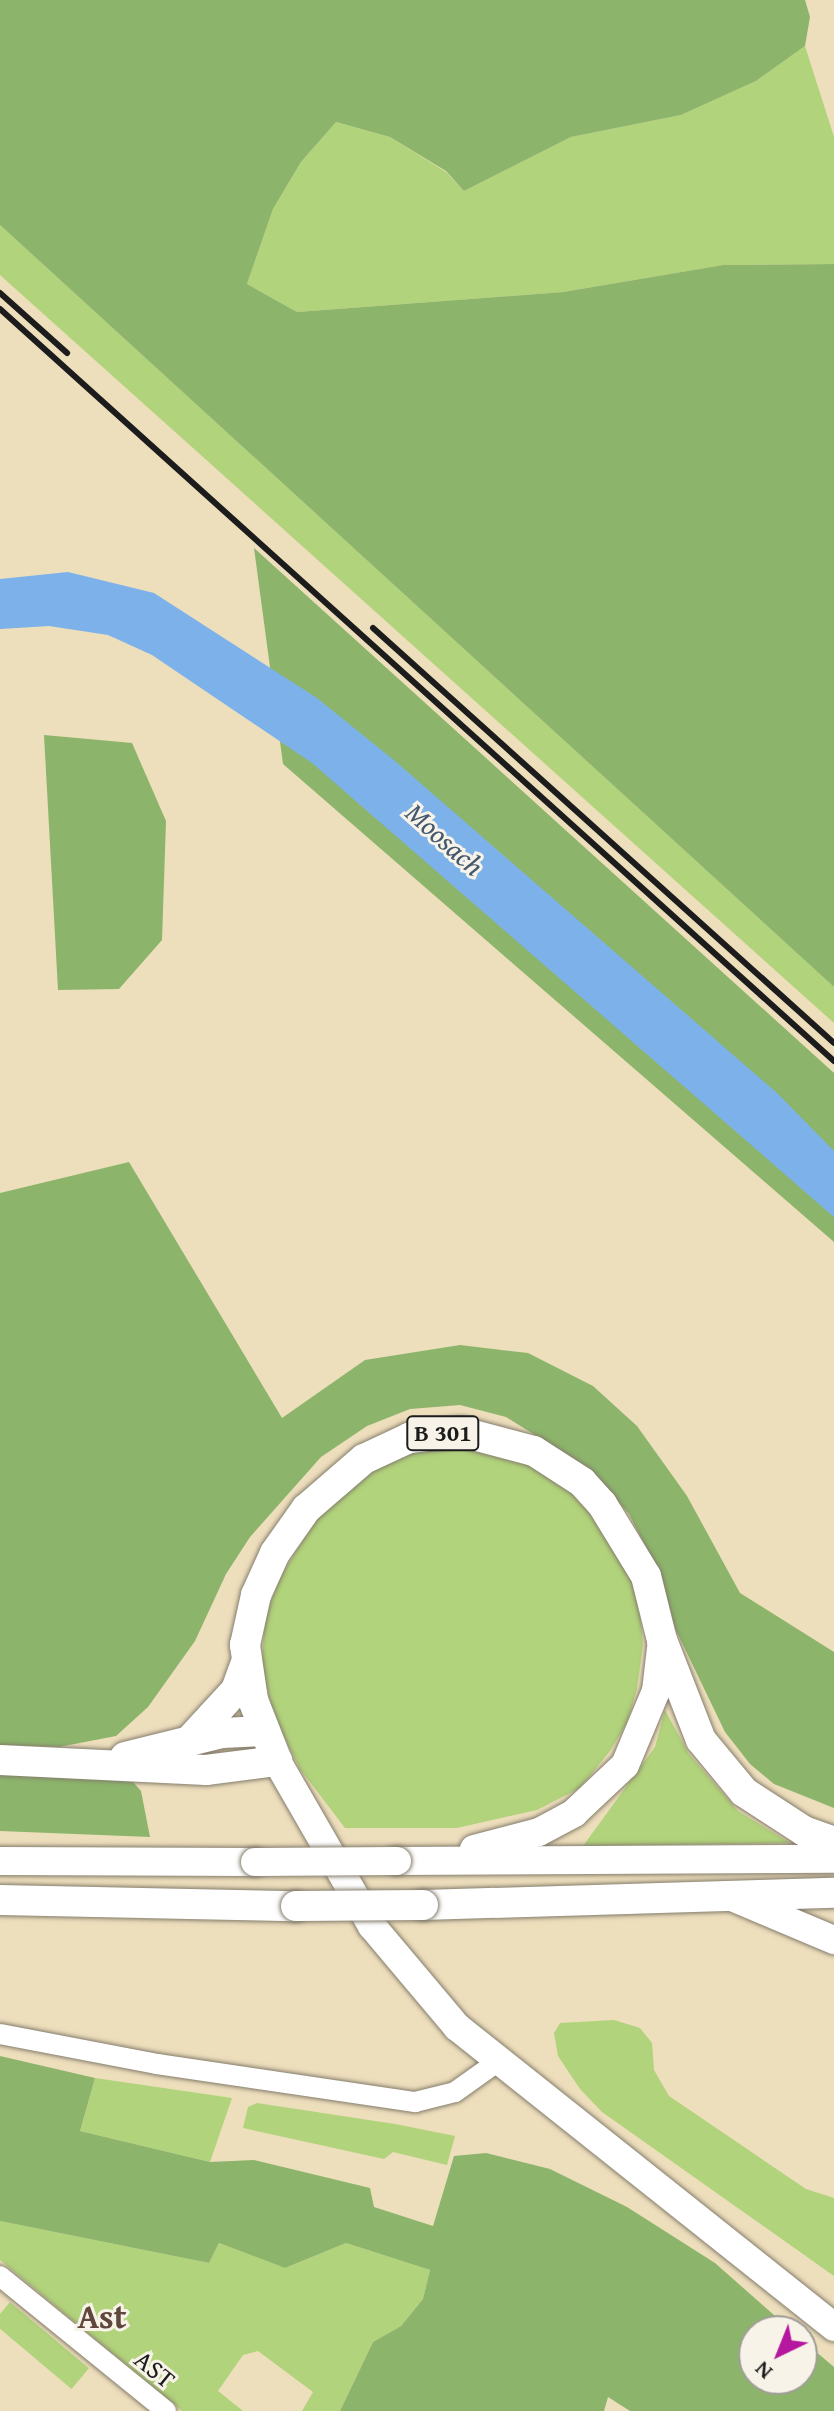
<!DOCTYPE html>
<html>
<head>
<meta charset="utf-8">
<style>
  body { margin:0 }
  #map { position:relative; width:834px; height:2411px; overflow:hidden; background:#eddebc; font-family:"Gentium Book Plus",serif }
  div>[style] { position:absolute }
  .green>* { inset:0; background:#b1d37b; transform-origin:0 0 }
  .forest>* { inset:0; background:#8cb56b }
  .water>* { inset:0; background:#7db1ea }
  .roads { filter:drop-shadow(0 0 2px #847d6c) drop-shadow(0 0 2px #847d6c) }
  .street>* { height:20px; margin:-10px; padding:0 10px; transform-origin:10px; border-radius:10px; background:#fff }
  .secondary>* { height:28px; margin:-14px; padding:0 14px; transform-origin:14px; border-radius:14px; background:#fff }
  .primary>* { height:30px; margin:-15px; padding:0 15px; transform-origin:15px; border-radius:15px; background:#fff }
  .rail>* { height:6px; margin:-3px; padding:0 3px; transform-origin:3px; border-radius:3px; background:#1c1c1c }
  .bridges { filter:drop-shadow(0 0 2px #847d6c) drop-shadow(0 0 2px #847d6c) }
  .secondary-bridge>* { height:28px; margin:-14px; padding:0 14px; transform-origin:14px; border-radius:14px; background:#fff }
  .primary-bridge>* { height:30px; margin:-15px; padding:0 15px; transform-origin:15px; border-radius:15px; background:#fff }
  span { translate:-50% -50%; white-space:nowrap; text-align:center; line-height:1.15; -webkit-text-stroke:6px #f7f3e8; paint-order:stroke }
  .shield-label span { padding:2px 6px; background:#f7f3e8; border:2px solid; border-radius:6px; -webkit-text-stroke-width:0 }
  .shield-label { font-size:24px; color:#1c1c1c; font-weight:700 }
  .street-label { font-size:26px; color:#1c1c1c }
  .water-label { font-size:28px; color:#43586e; font-style:italic }
  .district-label { font-size:34px; color:#60463d; font-weight:700 }
  .north { position:absolute; left:738px; top:2315px; width:80px; height:80px; box-sizing:border-box; background:#f7f3e8; border:2px solid #9f9d96; border-radius:50%; rotate:223deg; font-size:22px; font-weight:700; line-height:32px; text-align:center; color:#1c1c1c }
  .north::after { content:''; display:block; margin:auto; width:28px; height:36px; background:#b5179e; clip-path:polygon(50% 0,100% 100%,50% 72%,0 100%) }
</style>
</head>
<body>
<div id="map">
  <div class="green">
    <div style="clip-path:polygon(805px 46px,834px 137px,834px 264px,723px 265px,563px 292px,297px 312px,247px 284px,273px 209px,301px 162px,336px 122px,390px 137px,446px 172px,464px 191px,571px 137px,681px 115px,756px 81px)"></div>
    <div style="clip-path:polygon(0 225px,834px 987px,834px 1023px,0 275px)"></div>
    <div style="clip-path:polygon(446px 1435px,565px 1477px,625px 1552px,639px 1603px,643px 1645px,637px 1689px,627px 1723px,610px 1751px,580px 1788px,537px 1810px,457px 1828px,345px 1828px,300px 1769px,273px 1714px,262px 1664px,265px 1618px,280px 1577px,318px 1516px,348px 1484px,408px 1447px)"></div>
    <div style="clip-path:polygon(665px 1710px,689px 1754px,738px 1811px,790px 1843px,583px 1846px,655px 1747px)"></div>
    <div style="clip-path:polygon(614px 2020px,640px 2028px,652px 2043px,654px 2070px,669px 2096px,806px 2189px,834px 2198px,834px 2276px,602px 2112px,580px 2089px,558px 2056px,554px 2033px,560px 2023px)"></div>
    <div style="clip-path:polygon(95px 2078px,232px 2098px,210px 2162px,80px 2131px)"></div>
    <div style="clip-path:polygon(257px 2103px,395px 2124px,455px 2136px,447px 2165px,393px 2152px,384px 2159px,243px 2128px,248px 2107px)"></div>
    <div style="clip-path:polygon(0 2221px,209px 2263px,219px 2243px,285px 2268px,346px 2243px,430px 2270px,423px 2299px,401px 2326px,373px 2342px,340px 2411px,302px 2411px,313px 2392px,258px 2351px,243px 2355px,218px 2391px,243px 2411px,182px 2411px,0 2260px)"></div>
    <div style="left:10px;top:2302px;width:103px;height:27px;rotate:40deg"></div>
  </div>
  <div class="forest">
    <div style="clip-path:polygon(0 0,805px 0,810px 17px,805px 46px,756px 81px,681px 115px,571px 137px,464px 191px,446px 171px,390px 137px,336px 122px,301px 162px,273px 209px,247px 284px,297px 312px,563px 292px,723px 265px,834px 264px,834px 987px,0 225px)"></div>
    <div style="clip-path:polygon(254px 548px,834px 1073px,834px 1242px,283px 764px)"></div>
    <div style="clip-path:polygon(44px 735px,132px 743px,166px 821px,162px 940px,119px 989px,58px 990px)"></div>
    <div style="clip-path:polygon(129px 1162px,282px 1418px,365px 1360px,460px 1345px,528px 1353px,593px 1386px,637px 1426px,687px 1496px,740px 1593px,834px 1652px,834px 1808px,774px 1784px,750px 1764px,725px 1732px,673px 1624px,657px 1569px,629px 1514px,588px 1468px,506px 1417px,460px 1405px,410px 1409px,367px 1426px,321px 1457px,250px 1537px,226px 1574px,195px 1641px,148px 1707px,116px 1736px,59px 1747px,0 1745px,0 1193px)"></div>
    <div style="clip-path:polygon(0 1771px,133px 1782px,141px 1791px,150px 1837px,0 1831px)"></div>
    <div style="clip-path:polygon(0 2056px,95px 2078px,80px 2131px,210px 2162px,254px 2160px,370px 2188px,374px 2207px,433px 2226px,454px 2156px,486px 2153px,550px 2169px,627px 2207px,715px 2263px,792px 2331px,754px 2331px,754px 2379px,802px 2379px,802px 2340px,834px 2367px,834px 2411px,630px 2411px,608px 2397px,604px 2411px,340px 2411px,373px 2342px,401px 2326px,423px 2299px,430px 2270px,346px 2243px,285px 2268px,219px 2243px,209px 2263px,0 2221px)"></div>
  </div>
  <div class="water">
    <div style="clip-path:polygon(68px 572px,154px 593px,317px 698px,395px 761px,777px 1093px,834px 1151px,834px 1217px,312px 763px,152px 655px,108px 635px,49px 626px,0 629px,0 579px)"></div>
  </div>
  <div class="roads">
    <div class="street">
      <div style="left:0;top:2034px;width:160px;rotate:10.8deg"></div>
      <div style="left:157px;top:2064px;width:261px;rotate:8.4deg"></div>
      <div style="left:415px;top:2102px;width:41px;rotate:-14deg"></div>
      <div style="left:455px;top:2092px;width:52px;rotate:-35.5deg"></div>
      <div style="left:0;top:2276px;width:214px;rotate:39.1deg"></div>
    </div>
    <div class="secondary">
      <div style="left:277px;top:1761px;width:190px;rotate:60.1deg"></div>
      <div style="left:372px;top:1926px;width:132px;rotate:49.9deg"></div>
      <div style="left:457px;top:2027px;width:482px;rotate:38.5deg"></div>
      <div style="left:474px;top:1849px;width:67px;rotate:-14.7deg"></div>
      <div style="left:539px;top:1832px;width:40px;rotate:-28deg"></div>
      <div style="left:574px;top:1813px;width:70px;rotate:-43.3deg"></div>
      <div style="left:625px;top:1765px;width:80px;rotate:-67.3deg"></div>
      <div style="left:656px;top:1691px;width:51px;rotate:-83.3deg"></div>
      <div style="left:0;top:1861px;width:255px;rotate:0.2deg"></div>
      <div style="left:397px;top:1861px;width:437px;rotate:-0.3deg"></div>
      <div style="left:732px;top:1897px;width:111px;rotate:22.9deg"></div>
    </div>
    <div class="primary">
      <div style="left:191px;top:1739px;width:67px;rotate:-47.4deg"></div>
      <div style="left:236px;top:1690px;width:27px;rotate:-70deg"></div>
      <div style="left:125px;top:1757px;width:100px;rotate:-13.9deg"></div>
      <div style="left:222px;top:1733px;width:42px;rotate:-2.7deg"></div>
      <div style="left:0;top:1760px;width:206px;rotate:2.8deg"></div>
      <div style="left:206px;top:1770px;width:72px;rotate:-7.2deg"></div>
      <div style="left:277px;top:1761px;width:66px;rotate:-111.5deg"></div>
      <div style="left:253px;top:1700px;width:56px;rotate:-98.3deg"></div>
      <div style="left:245px;top:1645px;width:51px;rotate:-77.6deg"></div>
      <div style="left:256px;top:1595px;width:46px;rotate:-65.7deg"></div>
      <div style="left:275px;top:1553px;width:54px;rotate:-54.8deg"></div>
      <div style="left:306px;top:1509px;width:77px;rotate:-40.8deg"></div>
      <div style="left:364px;top:1459px;width:50px;rotate:-25deg"></div>
      <div style="left:409px;top:1438px;width:53px;rotate:-6.5deg"></div>
      <div style="left:462px;top:1432px;width:74px;rotate:14.8deg"></div>
      <div style="left:534px;top:1451px;width:57px;rotate:32.9deg"></div>
      <div style="left:582px;top:1482px;width:30px;rotate:48deg"></div>
      <div style="left:602px;top:1504px;width:84px;rotate:58.6deg"></div>
      <div style="left:646px;top:1576px;width:66px;rotate:76deg"></div>
      <div style="left:662px;top:1640px;width:107px;rotate:68.7deg"></div>
      <div style="left:701px;top:1740px;width:67px;rotate:50.4deg"></div>
      <div style="left:744px;top:1792px;width:72px;rotate:33deg"></div>
      <div style="left:804px;top:1831px;width:32px;rotate:20deg"></div>
      <div style="left:0;top:1900px;width:296px;rotate:1.2deg"></div>
      <div style="left:423px;top:1905px;width:411px;rotate:-1.7deg"></div>
    </div>
  </div>
  <div class="rail">
    <div style="left:0;top:293px;width:90px;rotate:41.8deg"></div>
    <div style="left:0;top:309px;width:1123px;rotate:42.04deg"></div>
    <div style="left:373px;top:628px;width:620px;rotate:41.99deg"></div>
  </div>
  <div class="bridges">
    <div class="secondary-bridge">
      <div style="left:255px;top:1862px;width:142px;rotate:-0.4deg"></div>
    </div>
    <div class="primary-bridge">
      <div style="left:296px;top:1906px;width:127px;rotate:-0.5deg"></div>
    </div>
  </div>
  <div class="shield-label">
    <span style="left:443px;top:1433px">B 301</span>
  </div>
  <div class="street-label">
    <span style="left:155px;top:2369px;rotate:39deg">AST</span>
  </div>
  <div class="water-label">
    <span style="left:445px;top:839px;rotate:42deg">Moosach</span>
  </div>
  <div class="district-label">
    <span style="left:102px;top:2316px">Ast</span>
  </div>
  <div class="north">N</div>
</div>
</body>
</html>
